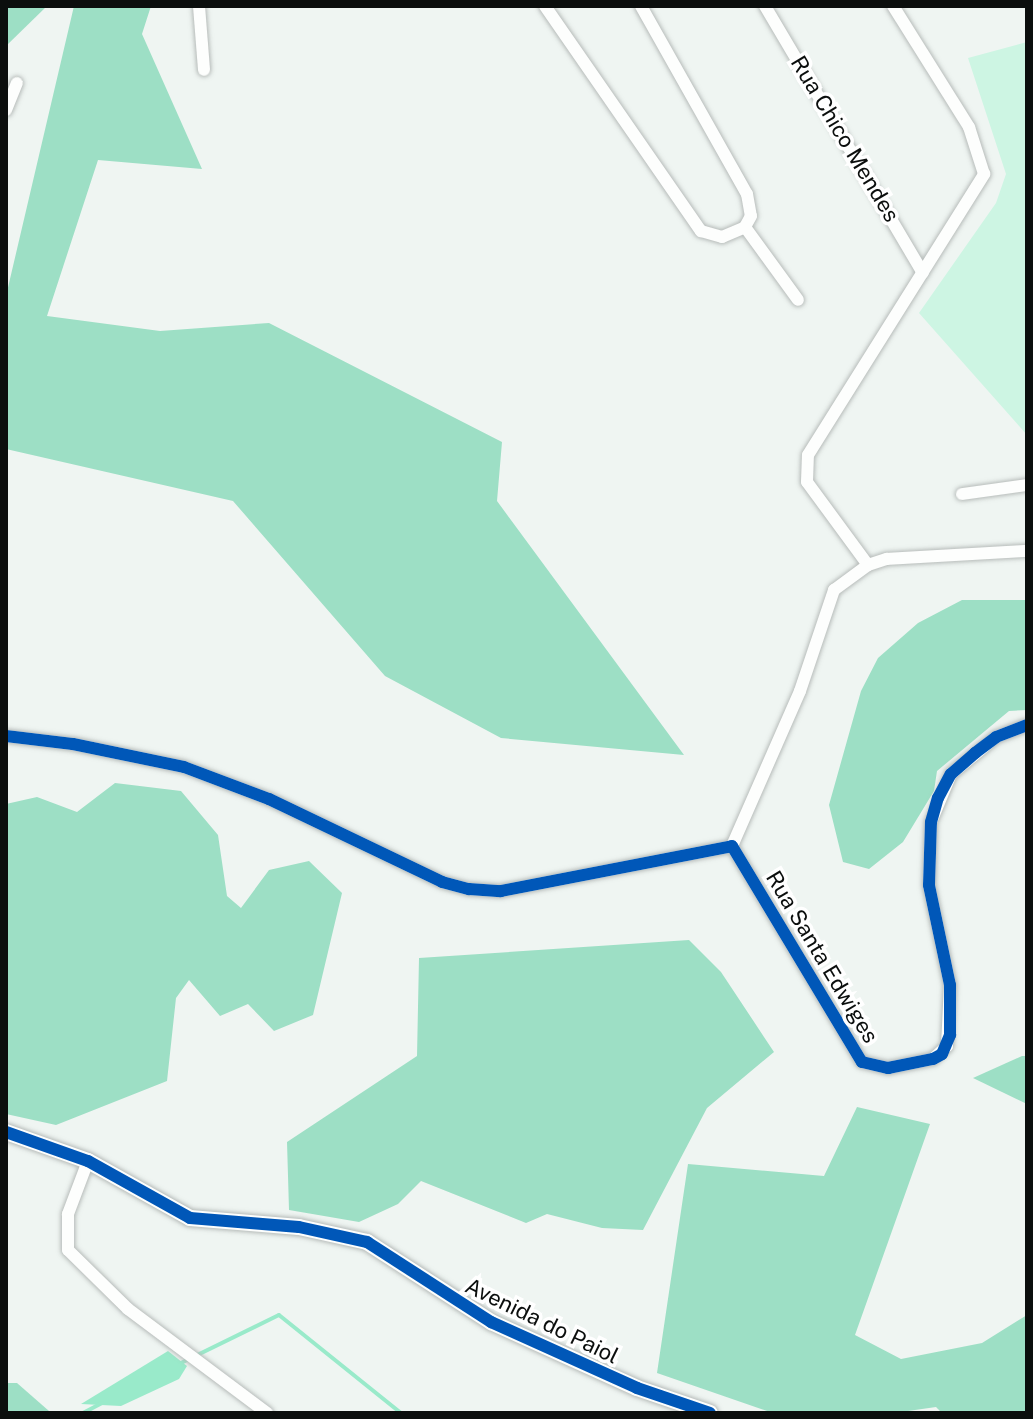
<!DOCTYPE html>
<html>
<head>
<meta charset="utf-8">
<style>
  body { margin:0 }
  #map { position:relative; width:1033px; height:1419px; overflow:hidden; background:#eff5f2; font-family:"Public Sans",sans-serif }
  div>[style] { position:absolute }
  .green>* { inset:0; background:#cdf5e3 }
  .forest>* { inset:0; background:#9ddfc5 }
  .water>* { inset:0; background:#99eaca }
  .stream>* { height:4px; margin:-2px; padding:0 2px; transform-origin:2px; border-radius:2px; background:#99eaca }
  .roads { filter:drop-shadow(0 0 2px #b7bcba) drop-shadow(0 0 2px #b7bcba) }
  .minor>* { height:12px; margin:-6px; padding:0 6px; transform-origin:6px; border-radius:6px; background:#fdfefd }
  .tertiary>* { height:16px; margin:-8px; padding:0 8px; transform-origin:8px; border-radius:8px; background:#fdfefd }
  .cycleway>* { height:12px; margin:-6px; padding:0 6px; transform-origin:6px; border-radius:6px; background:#0057b8 }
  span { translate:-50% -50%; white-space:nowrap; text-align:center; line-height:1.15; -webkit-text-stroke:7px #fff; paint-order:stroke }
  .street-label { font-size:22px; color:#0b0e0d }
  .frame { position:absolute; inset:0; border:8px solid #0b0e0d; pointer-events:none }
</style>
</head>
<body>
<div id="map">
  <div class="green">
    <div style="clip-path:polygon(1027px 42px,1027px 435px,919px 313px,996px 203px,1006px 174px,968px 58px)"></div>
  </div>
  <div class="forest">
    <div style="clip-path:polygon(6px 6px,47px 6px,6px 46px)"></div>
    <div style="clip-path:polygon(74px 6px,151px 6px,142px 34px,202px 169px,98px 160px,47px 316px,160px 331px,269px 323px,502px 442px,497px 501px,684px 755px,501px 738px,385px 676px,233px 501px,6px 449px,6px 296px)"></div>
    <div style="clip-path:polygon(962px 600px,1027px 600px,1027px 710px,1009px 711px,937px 771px,934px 791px,903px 842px,869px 869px,843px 862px,829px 805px,861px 691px,878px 658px,918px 623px)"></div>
    <div style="clip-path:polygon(115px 783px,181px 791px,218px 835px,227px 896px,241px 908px,269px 870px,309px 861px,342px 893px,313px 1015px,274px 1031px,248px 1004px,220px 1016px,189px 980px,176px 998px,167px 1081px,56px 1125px,6px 1114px,6px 804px,37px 797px,77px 812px)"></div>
    <div style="clip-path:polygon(689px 940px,721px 972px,774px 1052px,707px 1108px,643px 1230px,602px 1228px,547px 1214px,526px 1223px,421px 1181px,398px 1204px,359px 1222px,289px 1210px,287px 1142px,417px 1056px,419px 958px)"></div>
    <div style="clip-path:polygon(1022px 1056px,1027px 1056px,1027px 1104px,973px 1078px)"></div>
    <div style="clip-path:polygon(857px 1107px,930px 1124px,855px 1335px,901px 1359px,982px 1343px,1027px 1315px,1027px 1413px,942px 1413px,936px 1407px,894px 1413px,773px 1413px,657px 1373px,688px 1164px,824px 1176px)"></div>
    <div style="clip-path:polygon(6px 1383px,17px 1383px,49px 1411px,6px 1413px)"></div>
  </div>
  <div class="water">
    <div style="clip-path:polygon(168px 1351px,187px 1366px,179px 1379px,121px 1406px,81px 1404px)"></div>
  </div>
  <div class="stream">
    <div style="left:181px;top:1363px;width:109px;rotate:-26.1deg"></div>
    <div style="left:279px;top:1315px;width:156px;rotate:38.8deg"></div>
    <div style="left:83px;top:1413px;width:21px;rotate:-28deg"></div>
  </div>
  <div class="roads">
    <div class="minor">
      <div style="left:199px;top:6px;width:64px;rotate:85.5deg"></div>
      <div style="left:545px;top:6px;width:274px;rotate:55.3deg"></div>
      <div style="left:701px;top:231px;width:22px;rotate:16deg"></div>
      <div style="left:722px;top:237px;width:25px;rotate:-23deg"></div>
      <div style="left:641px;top:6px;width:216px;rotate:60.6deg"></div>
      <div style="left:747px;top:194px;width:22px;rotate:80deg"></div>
      <div style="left:751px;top:216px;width:13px;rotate:119deg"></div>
      <div style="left:745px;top:227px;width:90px;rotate:54deg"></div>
      <div style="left:765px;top:6px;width:310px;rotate:59.4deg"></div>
      <div style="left:6px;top:110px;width:29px;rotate:-68deg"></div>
      <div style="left:962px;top:494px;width:66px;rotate:-7.9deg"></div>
      <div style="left:868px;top:565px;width:103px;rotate:-126.3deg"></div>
      <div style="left:807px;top:482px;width:27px;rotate:-88deg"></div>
      <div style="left:808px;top:455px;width:332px;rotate:-57.9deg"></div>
      <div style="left:984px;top:174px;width:49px;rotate:-107.7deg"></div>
      <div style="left:969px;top:127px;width:143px;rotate:-122.1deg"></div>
      <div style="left:6px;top:736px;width:67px;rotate:6.8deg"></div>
      <div style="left:73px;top:744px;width:113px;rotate:11.7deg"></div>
      <div style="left:184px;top:767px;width:91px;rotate:20.6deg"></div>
      <div style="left:269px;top:799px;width:192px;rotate:25.6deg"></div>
      <div style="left:442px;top:882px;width:28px;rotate:15deg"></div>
      <div style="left:469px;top:889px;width:32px;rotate:4deg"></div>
      <div style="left:501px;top:891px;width:235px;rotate:-11deg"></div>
      <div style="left:732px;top:846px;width:252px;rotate:59deg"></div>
      <div style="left:862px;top:1062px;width:27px;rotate:13deg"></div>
      <div style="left:888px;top:1068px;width:46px;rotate:-11.3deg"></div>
      <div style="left:933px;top:1059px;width:19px;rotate:-43deg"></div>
      <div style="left:947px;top:1046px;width:61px;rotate:-87.2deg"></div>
      <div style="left:950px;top:985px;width:102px;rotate:-101.9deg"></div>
      <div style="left:929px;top:885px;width:63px;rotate:-88.2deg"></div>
      <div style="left:931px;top:822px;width:52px;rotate:-67.4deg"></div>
      <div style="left:951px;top:774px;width:58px;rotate:-39.4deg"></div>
      <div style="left:996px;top:737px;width:33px;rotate:-21deg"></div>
      <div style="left:732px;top:846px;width:169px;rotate:-66.3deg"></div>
      <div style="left:800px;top:691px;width:107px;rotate:-71.4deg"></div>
      <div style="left:834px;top:590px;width:42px;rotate:-36.3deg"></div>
      <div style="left:868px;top:565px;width:20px;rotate:-18deg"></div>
      <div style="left:887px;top:559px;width:140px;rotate:-3.3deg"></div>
      <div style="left:88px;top:1161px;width:57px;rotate:110.7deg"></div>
      <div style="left:68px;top:1214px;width:36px;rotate:90deg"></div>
      <div style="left:68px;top:1250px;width:84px;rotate:44.5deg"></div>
      <div style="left:128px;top:1309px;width:174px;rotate:36.8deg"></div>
    </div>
    <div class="tertiary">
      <div style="left:6px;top:1132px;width:87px;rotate:19.5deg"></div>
      <div style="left:88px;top:1161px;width:117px;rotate:29.2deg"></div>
      <div style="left:190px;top:1218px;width:109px;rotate:4.7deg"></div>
      <div style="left:299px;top:1227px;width:70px;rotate:12.4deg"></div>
      <div style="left:367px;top:1242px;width:148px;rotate:32.8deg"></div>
      <div style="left:491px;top:1322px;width:160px;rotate:24.3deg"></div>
      <div style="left:637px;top:1388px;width:77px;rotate:18.9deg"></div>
    </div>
  </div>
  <div class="cycleway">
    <div style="left:6px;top:736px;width:67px;rotate:6.8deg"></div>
    <div style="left:73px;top:744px;width:113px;rotate:11.7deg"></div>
    <div style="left:184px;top:767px;width:91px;rotate:20.6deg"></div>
    <div style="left:269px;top:799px;width:192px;rotate:25.6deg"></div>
    <div style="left:442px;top:882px;width:28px;rotate:15deg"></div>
    <div style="left:469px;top:889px;width:32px;rotate:4deg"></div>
    <div style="left:501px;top:891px;width:235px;rotate:-11deg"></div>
    <div style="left:732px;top:846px;width:252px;rotate:59deg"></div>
    <div style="left:862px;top:1062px;width:27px;rotate:13deg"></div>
    <div style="left:888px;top:1068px;width:46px;rotate:-11.3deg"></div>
    <div style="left:933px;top:1059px;width:10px;rotate:-29deg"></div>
    <div style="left:942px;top:1054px;width:21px;rotate:-67deg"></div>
    <div style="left:950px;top:1035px;width:50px;rotate:-90deg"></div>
    <div style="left:950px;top:985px;width:102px;rotate:-101.9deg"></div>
    <div style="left:929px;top:885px;width:63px;rotate:-88.2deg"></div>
    <div style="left:931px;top:822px;width:25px;rotate:-74deg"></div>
    <div style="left:938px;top:798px;width:27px;rotate:-62deg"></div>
    <div style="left:951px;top:774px;width:32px;rotate:-41deg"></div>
    <div style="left:975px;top:753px;width:26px;rotate:-37deg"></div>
    <div style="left:996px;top:737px;width:33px;rotate:-21deg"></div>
    <div style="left:6px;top:1132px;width:87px;rotate:19.5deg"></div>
    <div style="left:88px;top:1161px;width:117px;rotate:29.2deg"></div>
    <div style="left:190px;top:1218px;width:109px;rotate:4.7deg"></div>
    <div style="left:299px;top:1227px;width:70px;rotate:12.4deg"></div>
    <div style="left:367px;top:1242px;width:148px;rotate:32.8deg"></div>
    <div style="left:491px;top:1322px;width:160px;rotate:24.3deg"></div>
    <div style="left:637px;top:1388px;width:77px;rotate:18.9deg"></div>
  </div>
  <div class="street-label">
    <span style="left:845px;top:139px;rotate:59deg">Rua Chico Mendes</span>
    <span style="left:822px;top:957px;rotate:59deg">Rua Santa Edwiges</span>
    <span style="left:542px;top:1321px;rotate:26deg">Avenida do Paiol</span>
  </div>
  <div class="frame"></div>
</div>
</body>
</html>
